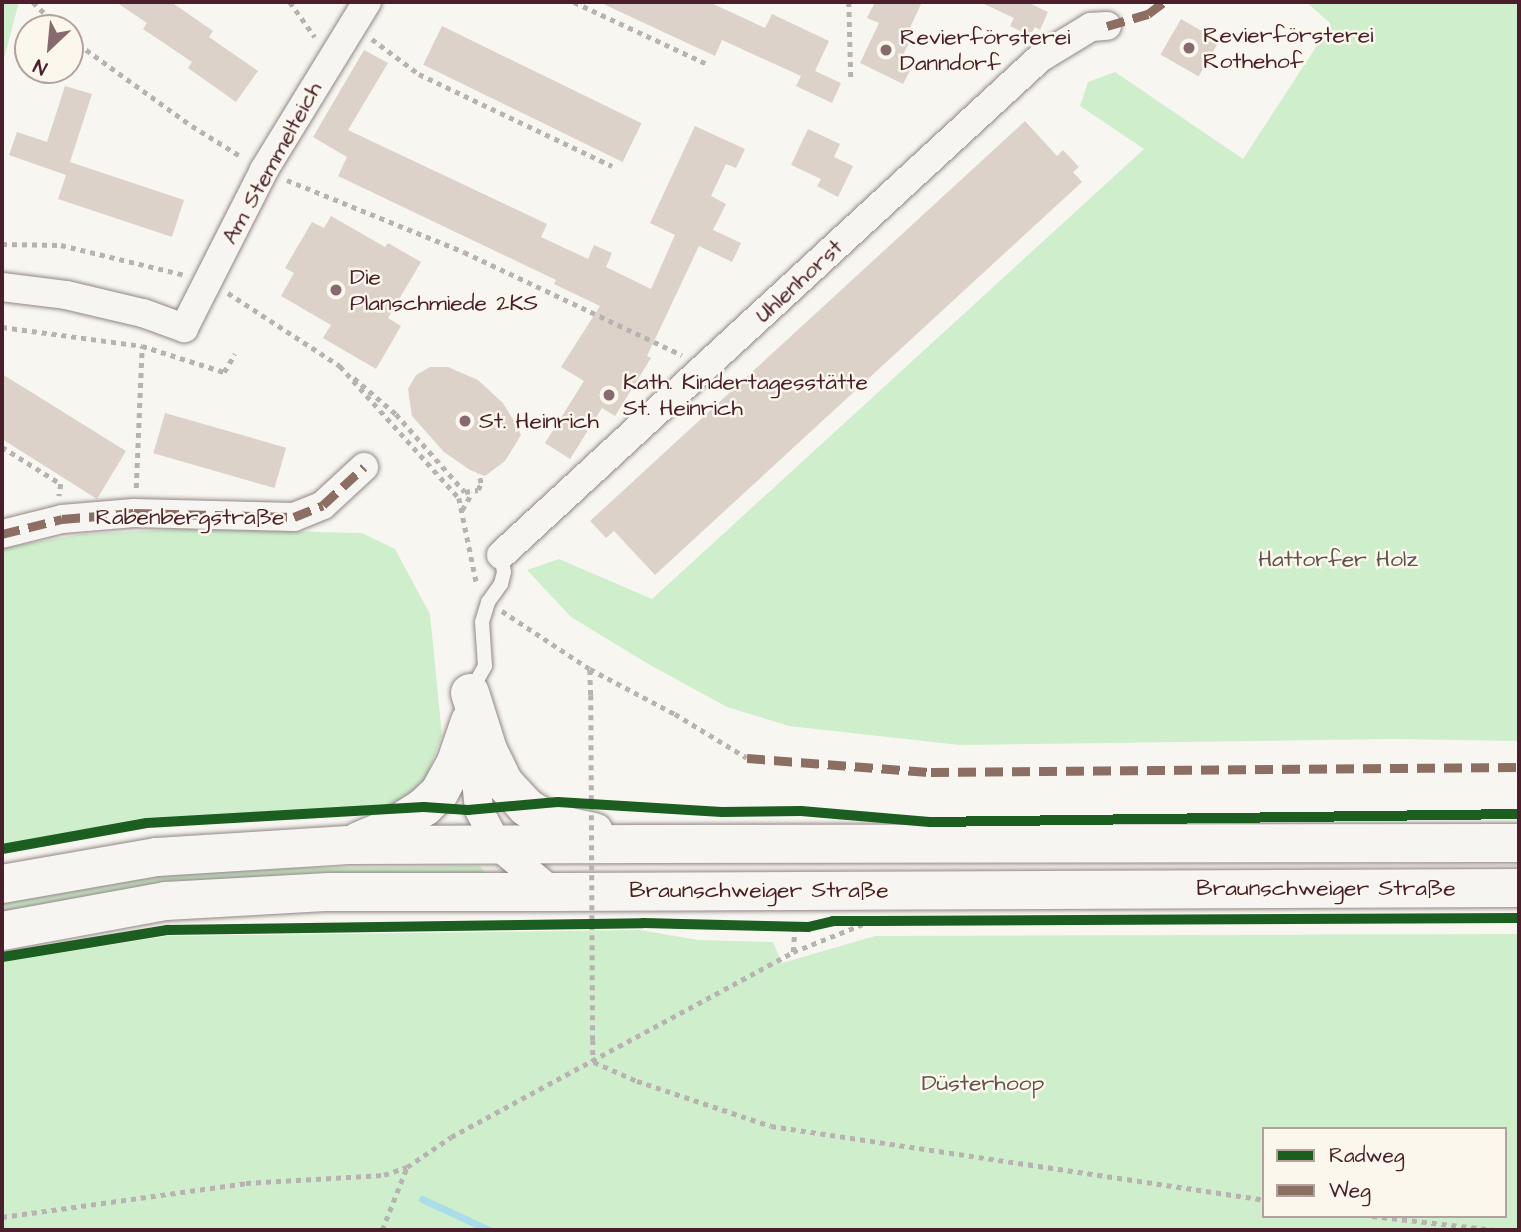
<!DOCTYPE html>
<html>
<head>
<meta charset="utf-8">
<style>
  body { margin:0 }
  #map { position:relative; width:1521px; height:1232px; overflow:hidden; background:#f8f6f0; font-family:"Architects Daughter",sans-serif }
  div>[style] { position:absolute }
  .green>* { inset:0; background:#cfefcc }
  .stream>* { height:7px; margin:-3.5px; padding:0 3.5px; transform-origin:3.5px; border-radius:3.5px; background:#a9dee9 }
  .building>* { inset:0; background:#dcd2ca; transform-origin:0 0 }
  .path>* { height:4.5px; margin-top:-2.25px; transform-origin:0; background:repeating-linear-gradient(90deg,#b8b3b1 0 5px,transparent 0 10px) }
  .roads { filter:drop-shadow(0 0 2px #918787) drop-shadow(0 0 2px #918787) }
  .lane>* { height:14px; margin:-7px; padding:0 7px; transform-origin:7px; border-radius:7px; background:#f6f5f1 }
  .street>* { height:28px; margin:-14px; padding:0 14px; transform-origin:14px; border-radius:14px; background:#f6f5f1 }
  .secondary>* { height:38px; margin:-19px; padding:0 19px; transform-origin:19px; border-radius:19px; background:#f6f5f1 }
  .highway>* { height:38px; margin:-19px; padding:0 19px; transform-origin:19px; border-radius:19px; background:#f6f5f1 }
  .path-bridge>* { height:4.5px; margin-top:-2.25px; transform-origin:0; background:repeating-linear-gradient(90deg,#b8b3b1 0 5px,transparent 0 10px) }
  .quiet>* { height:9px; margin-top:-4.5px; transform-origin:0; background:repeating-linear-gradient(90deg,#8d6e63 0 18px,transparent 0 27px) }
  .cycleway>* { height:10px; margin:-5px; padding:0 5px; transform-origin:5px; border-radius:5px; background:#1b5e20 }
  .dots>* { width:19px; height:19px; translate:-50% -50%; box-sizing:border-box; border:4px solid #fbf7ec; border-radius:50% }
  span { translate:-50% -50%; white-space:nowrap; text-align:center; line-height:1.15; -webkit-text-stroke:5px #fbf7ec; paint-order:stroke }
  .poi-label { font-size:23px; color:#4a1f2b }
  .left { translate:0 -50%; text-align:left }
  .street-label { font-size:23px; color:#4a1f2b }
  .park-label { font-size:23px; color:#63524c }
  .frame { position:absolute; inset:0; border:4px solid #4a1f2b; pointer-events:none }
  .legend { position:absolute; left:1262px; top:1127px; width:245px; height:91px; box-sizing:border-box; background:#fbf7ec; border:2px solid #b4a19f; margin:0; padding:9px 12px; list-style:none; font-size:21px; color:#4a1f2b }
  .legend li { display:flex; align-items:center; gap:14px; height:35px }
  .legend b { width:35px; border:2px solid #b4a19f }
  .north { position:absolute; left:14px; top:14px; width:70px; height:70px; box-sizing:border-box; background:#fbf7ec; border:2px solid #b4a19f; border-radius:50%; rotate:206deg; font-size:19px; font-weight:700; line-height:28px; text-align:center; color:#4a1f2b }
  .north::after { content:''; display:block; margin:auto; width:24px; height:32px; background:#876a70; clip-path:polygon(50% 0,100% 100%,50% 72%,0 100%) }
</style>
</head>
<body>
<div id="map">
  <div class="green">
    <div style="clip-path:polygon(2px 2px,19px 2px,2px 66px)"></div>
    <div style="clip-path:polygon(1306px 2px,1519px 2px,1519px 741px,1391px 739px,960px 745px,789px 726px,727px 707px,650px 665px,571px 617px,527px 570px,559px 559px,652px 599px,1144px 149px,1080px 106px,1088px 82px,1115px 72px,1243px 159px,1331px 24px)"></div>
    <div style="clip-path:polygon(185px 529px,362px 533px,395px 549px,430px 614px,442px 735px,426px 779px,398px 804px,145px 822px,2px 848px,2px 548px,83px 534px)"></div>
    <div style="clip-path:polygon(480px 866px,493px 883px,2px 915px,2px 899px,164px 869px)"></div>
    <div style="clip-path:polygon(evenodd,640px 930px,698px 940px,773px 942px,782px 963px,875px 936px,1519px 934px,1519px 1230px,2px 1230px,2px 962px,167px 936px,640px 930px,1264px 1129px,1505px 1129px,1505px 1216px,1264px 1216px,1264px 1129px)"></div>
  </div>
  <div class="stream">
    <div style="left:422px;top:1199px;width:74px;rotate:24.8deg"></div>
  </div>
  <div class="building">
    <div style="clip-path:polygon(116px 2px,171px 2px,213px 31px,209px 37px,258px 71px,236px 102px,188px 68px,192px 62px,143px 29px,147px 23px)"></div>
    <div style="clip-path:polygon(599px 2px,709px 2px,765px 28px,772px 14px,829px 41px,815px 71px,841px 83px,832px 103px,796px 86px,801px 76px,722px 40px,715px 56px)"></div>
    <div style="clip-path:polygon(875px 2px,922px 2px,906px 36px,911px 39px,900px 61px,912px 67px,903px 84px,860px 63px,879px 23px,867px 18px)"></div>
    <div style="clip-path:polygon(980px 2px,1027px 2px,1048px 12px,1040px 30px,1035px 27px,1030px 36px,1010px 26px,1014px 18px)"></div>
    <div style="left:1181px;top:19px;width:44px;height:41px;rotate:30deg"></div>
    <div style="left:442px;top:26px;width:222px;height:43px;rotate:26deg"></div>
    <div style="clip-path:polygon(364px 50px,388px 63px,348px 130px,547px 224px,541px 237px,588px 259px,594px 245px,612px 253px,606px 267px,651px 289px,675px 235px,650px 223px,695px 126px,745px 149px,736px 168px,726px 164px,711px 196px,726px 204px,713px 230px,741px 243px,732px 262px,699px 246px,647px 356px,651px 358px,615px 416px,602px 408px,570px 459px,545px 443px,584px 381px,561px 367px,600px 306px,554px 284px,556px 280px,338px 176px,347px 157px,313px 137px)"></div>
    <div style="clip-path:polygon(65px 86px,92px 94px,70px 162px,184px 200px,172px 237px,58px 199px,66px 175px,9px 155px,17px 132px,47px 142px)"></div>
    <div style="clip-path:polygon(1025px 121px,1057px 156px,1063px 150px,1079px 167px,1073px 172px,1082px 182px,655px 575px,614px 531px,606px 538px,590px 521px)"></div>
    <div style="clip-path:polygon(808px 129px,840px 144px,834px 157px,853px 166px,838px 197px,817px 186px,821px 179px,791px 165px)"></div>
    <div style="clip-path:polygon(331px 216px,385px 247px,388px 243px,421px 262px,388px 318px,401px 326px,376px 369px,323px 338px,331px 325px,281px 296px,294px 273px,285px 268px,312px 222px,324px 228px)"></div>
    <div style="clip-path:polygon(430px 367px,448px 367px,478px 380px,503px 403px,517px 426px,521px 435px,505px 461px,485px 476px,470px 470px,444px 452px,412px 416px,408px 389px,416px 375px)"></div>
    <div style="clip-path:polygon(2px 374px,126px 451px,97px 499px,2px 439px)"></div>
    <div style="left:165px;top:413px;width:126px;height:42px;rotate:16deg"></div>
  </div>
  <div class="path">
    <div style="left:33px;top:2px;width:37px;rotate:44deg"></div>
    <div style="left:290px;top:2px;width:43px;rotate:54.5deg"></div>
    <div style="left:574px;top:2px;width:147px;rotate:25deg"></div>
    <div style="left:849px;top:2px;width:77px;rotate:88.5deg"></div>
    <div style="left:70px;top:38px;width:150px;rotate:35.8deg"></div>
    <div style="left:192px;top:126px;width:59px;rotate:31.8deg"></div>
    <div style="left:372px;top:39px;width:59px;rotate:36.7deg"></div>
    <div style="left:419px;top:74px;width:214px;rotate:25.5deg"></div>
    <div style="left:287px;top:180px;width:191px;rotate:22.1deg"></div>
    <div style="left:464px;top:252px;width:241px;rotate:25.3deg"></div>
    <div style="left:2px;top:244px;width:59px;rotate:1deg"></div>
    <div style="left:61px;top:245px;width:128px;rotate:13.6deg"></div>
    <div style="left:228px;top:293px;width:134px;rotate:33.1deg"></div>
    <div style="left:340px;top:366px;width:178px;rotate:48deg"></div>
    <div style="left:459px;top:498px;width:89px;rotate:78.3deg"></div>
    <div style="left:2px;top:327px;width:141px;rotate:7.7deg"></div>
    <div style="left:142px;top:346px;width:86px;rotate:17.6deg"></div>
    <div style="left:224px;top:372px;width:21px;rotate:-59deg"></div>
    <div style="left:354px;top:378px;width:55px;rotate:40.6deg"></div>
    <div style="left:396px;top:414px;width:104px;rotate:48.5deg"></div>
    <div style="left:465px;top:492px;width:13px;rotate:-9deg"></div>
    <div style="left:478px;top:490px;width:8px;rotate:-67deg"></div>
    <div style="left:481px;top:483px;width:10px;rotate:-107deg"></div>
    <div style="left:2px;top:447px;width:70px;rotate:32.1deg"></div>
    <div style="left:61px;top:484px;width:12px;rotate:99deg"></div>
    <div style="left:136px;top:488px;width:142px;rotate:-87.6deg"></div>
    <div style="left:462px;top:510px;width:20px;rotate:-60deg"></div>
    <div style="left:502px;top:611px;width:105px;rotate:33.4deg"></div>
    <div style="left:590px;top:669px;width:96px;rotate:27.9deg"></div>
    <div style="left:675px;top:714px;width:84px;rotate:31.4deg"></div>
    <div style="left:590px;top:670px;width:25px;rotate:88deg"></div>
    <div style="left:793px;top:952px;width:26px;rotate:-86deg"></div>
    <div style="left:593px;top:1040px;width:21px;rotate:90deg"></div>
    <div style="left:594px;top:1062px;width:47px;rotate:23.8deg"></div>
    <div style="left:637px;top:1081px;width:141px;rotate:18.6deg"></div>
    <div style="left:771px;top:1126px;width:499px;rotate:8.5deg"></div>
    <div style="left:1372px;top:1216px;width:124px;rotate:6.5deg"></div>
    <div style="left:2px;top:1217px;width:246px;rotate:-7.9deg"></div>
    <div style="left:246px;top:1183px;width:138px;rotate:-3.3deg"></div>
    <div style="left:384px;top:1175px;width:24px;rotate:-19deg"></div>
    <div style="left:407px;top:1167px;width:53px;rotate:-34.3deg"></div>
    <div style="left:451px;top:1137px;width:389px;rotate:-28.4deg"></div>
    <div style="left:793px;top:952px;width:79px;rotate:-21.7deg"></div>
    <div style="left:382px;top:1230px;width:68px;rotate:-68.4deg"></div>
  </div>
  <div class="roads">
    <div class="lane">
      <div style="left:470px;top:693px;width:31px;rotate:-61deg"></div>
      <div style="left:485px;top:666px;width:44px;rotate:-93.9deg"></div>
      <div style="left:482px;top:622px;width:21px;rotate:-73deg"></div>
      <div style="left:488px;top:602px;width:22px;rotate:-54deg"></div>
      <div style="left:501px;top:584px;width:12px;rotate:-76deg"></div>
      <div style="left:504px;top:572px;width:17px;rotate:-100deg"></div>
    </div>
    <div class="street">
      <div style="left:2px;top:287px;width:64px;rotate:7.1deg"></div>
      <div style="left:66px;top:295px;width:79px;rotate:13.2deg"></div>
      <div style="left:143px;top:313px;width:44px;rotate:20.1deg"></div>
      <div style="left:184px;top:328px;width:177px;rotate:-63.1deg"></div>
      <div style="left:264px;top:170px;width:197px;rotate:-58.5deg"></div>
      <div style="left:2px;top:534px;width:62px;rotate:-14deg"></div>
      <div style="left:62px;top:519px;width:72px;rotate:-4.8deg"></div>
      <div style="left:134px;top:513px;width:160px;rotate:1.4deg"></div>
      <div style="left:294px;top:517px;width:31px;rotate:-22deg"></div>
      <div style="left:323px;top:505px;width:56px;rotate:-42.8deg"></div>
      <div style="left:501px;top:555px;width:733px;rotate:-42.68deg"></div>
      <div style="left:1040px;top:58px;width:60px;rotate:-31.3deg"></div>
      <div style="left:1091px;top:27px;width:16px;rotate:-4deg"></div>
      <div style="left:471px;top:731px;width:79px;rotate:84.2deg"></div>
      <div style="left:479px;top:810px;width:41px;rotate:62.2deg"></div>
      <div style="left:498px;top:846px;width:72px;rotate:39.9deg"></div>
    </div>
    <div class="secondary">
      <div style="left:470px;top:693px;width:60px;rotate:72.5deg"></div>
      <div style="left:488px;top:750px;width:37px;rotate:64deg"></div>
      <div style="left:504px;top:783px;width:33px;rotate:47deg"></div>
      <div style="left:526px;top:807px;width:31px;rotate:32deg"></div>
      <div style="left:552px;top:823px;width:43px;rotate:12.1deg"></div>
      <div style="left:359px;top:841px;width:38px;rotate:-23deg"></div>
      <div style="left:394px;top:826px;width:36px;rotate:-32deg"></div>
      <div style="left:424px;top:807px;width:21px;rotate:-43deg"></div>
      <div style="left:439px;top:793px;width:35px;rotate:-61deg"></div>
      <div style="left:456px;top:762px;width:43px;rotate:-71.1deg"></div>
      <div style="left:2px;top:884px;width:157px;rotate:-9.9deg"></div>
      <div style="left:157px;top:857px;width:192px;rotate:-3.6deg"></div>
      <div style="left:349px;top:845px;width:295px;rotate:-0.2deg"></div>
      <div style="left:2px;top:931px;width:167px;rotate:-10.4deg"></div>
      <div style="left:166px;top:901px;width:163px;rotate:-3.2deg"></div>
      <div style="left:329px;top:892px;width:224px"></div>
    </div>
    <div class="highway">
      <div style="left:644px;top:844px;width:875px;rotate:-0.07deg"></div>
      <div style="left:553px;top:892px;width:966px;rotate:-0.24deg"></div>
    </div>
  </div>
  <div class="path-bridge">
    <div style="left:591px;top:695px;width:345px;rotate:89.7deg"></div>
  </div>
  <div class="quiet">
    <div style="left:1107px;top:26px;width:43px;rotate:-16.3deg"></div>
    <div style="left:1148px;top:14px;width:20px;rotate:-37deg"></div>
    <div style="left:2px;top:534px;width:62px;rotate:-14deg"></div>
    <div style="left:62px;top:519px;width:72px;rotate:-4.8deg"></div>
    <div style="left:134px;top:513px;width:160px;rotate:1.4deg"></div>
    <div style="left:294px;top:517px;width:31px;rotate:-22deg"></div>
    <div style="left:323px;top:505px;width:56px;rotate:-42.8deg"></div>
    <div style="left:747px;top:758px;width:185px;rotate:4.4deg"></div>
    <div style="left:931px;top:772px;width:588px;rotate:-0.49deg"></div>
  </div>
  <div class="cycleway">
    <div style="left:2px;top:849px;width:147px;rotate:-10.2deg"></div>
    <div style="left:147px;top:823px;width:277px;rotate:-3.3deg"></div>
    <div style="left:424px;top:807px;width:44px;rotate:3.9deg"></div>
    <div style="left:468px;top:810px;width:90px;rotate:-5.1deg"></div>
    <div style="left:558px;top:802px;width:164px;rotate:3.5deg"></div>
    <div style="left:722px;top:812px;width:79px;rotate:-0.7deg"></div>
    <div style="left:801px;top:811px;width:129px;rotate:4.9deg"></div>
    <div style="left:930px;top:822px;width:589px;rotate:-0.78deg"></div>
    <div style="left:2px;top:957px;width:167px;rotate:-9.3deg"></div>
    <div style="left:167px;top:930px;width:476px;rotate:-0.8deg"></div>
    <div style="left:643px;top:923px;width:165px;rotate:1.4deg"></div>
    <div style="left:808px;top:927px;width:26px;rotate:-13deg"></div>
    <div style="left:833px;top:921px;width:41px"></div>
    <div style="left:874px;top:921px;width:645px;rotate:-0.27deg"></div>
  </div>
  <div class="dots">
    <div style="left:1189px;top:48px;background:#876a70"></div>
    <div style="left:886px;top:50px;background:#876a70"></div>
    <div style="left:336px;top:290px;background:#876a70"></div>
    <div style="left:609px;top:395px;background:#876a70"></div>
    <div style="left:465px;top:421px;background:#876a70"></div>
  </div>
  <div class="poi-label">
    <span class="left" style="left:1203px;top:48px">Revierförsterei<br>Rothehof</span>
    <span class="left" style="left:900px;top:50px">Revierförsterei<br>Danndorf</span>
    <span class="left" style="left:350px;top:290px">Die<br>Planschmiede 2KS</span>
    <span class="left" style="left:623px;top:395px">Kath. Kindertagesstätte<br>St. Heinrich</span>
    <span class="left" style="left:479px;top:421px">St. Heinrich</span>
  </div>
  <div class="street-label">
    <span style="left:272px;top:163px;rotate:-61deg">Am Stemmelteich</span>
    <span style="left:799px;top:281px;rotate:-43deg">Uhlenhorst</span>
    <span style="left:190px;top:517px">Rabenbergstraße</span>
    <span style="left:1326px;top:888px">Braunschweiger Straße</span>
    <span style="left:759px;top:890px">Braunschweiger Straße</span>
  </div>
  <div class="park-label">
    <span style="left:1338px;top:559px">Hattorfer Holz</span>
    <span style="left:983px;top:1083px">Düsterhoop</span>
  </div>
  <div class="frame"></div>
  <ul class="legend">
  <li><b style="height:9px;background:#1b5e20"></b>Radweg</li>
  <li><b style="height:9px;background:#8d6e63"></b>Weg</li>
  </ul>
  <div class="north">N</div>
</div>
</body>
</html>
